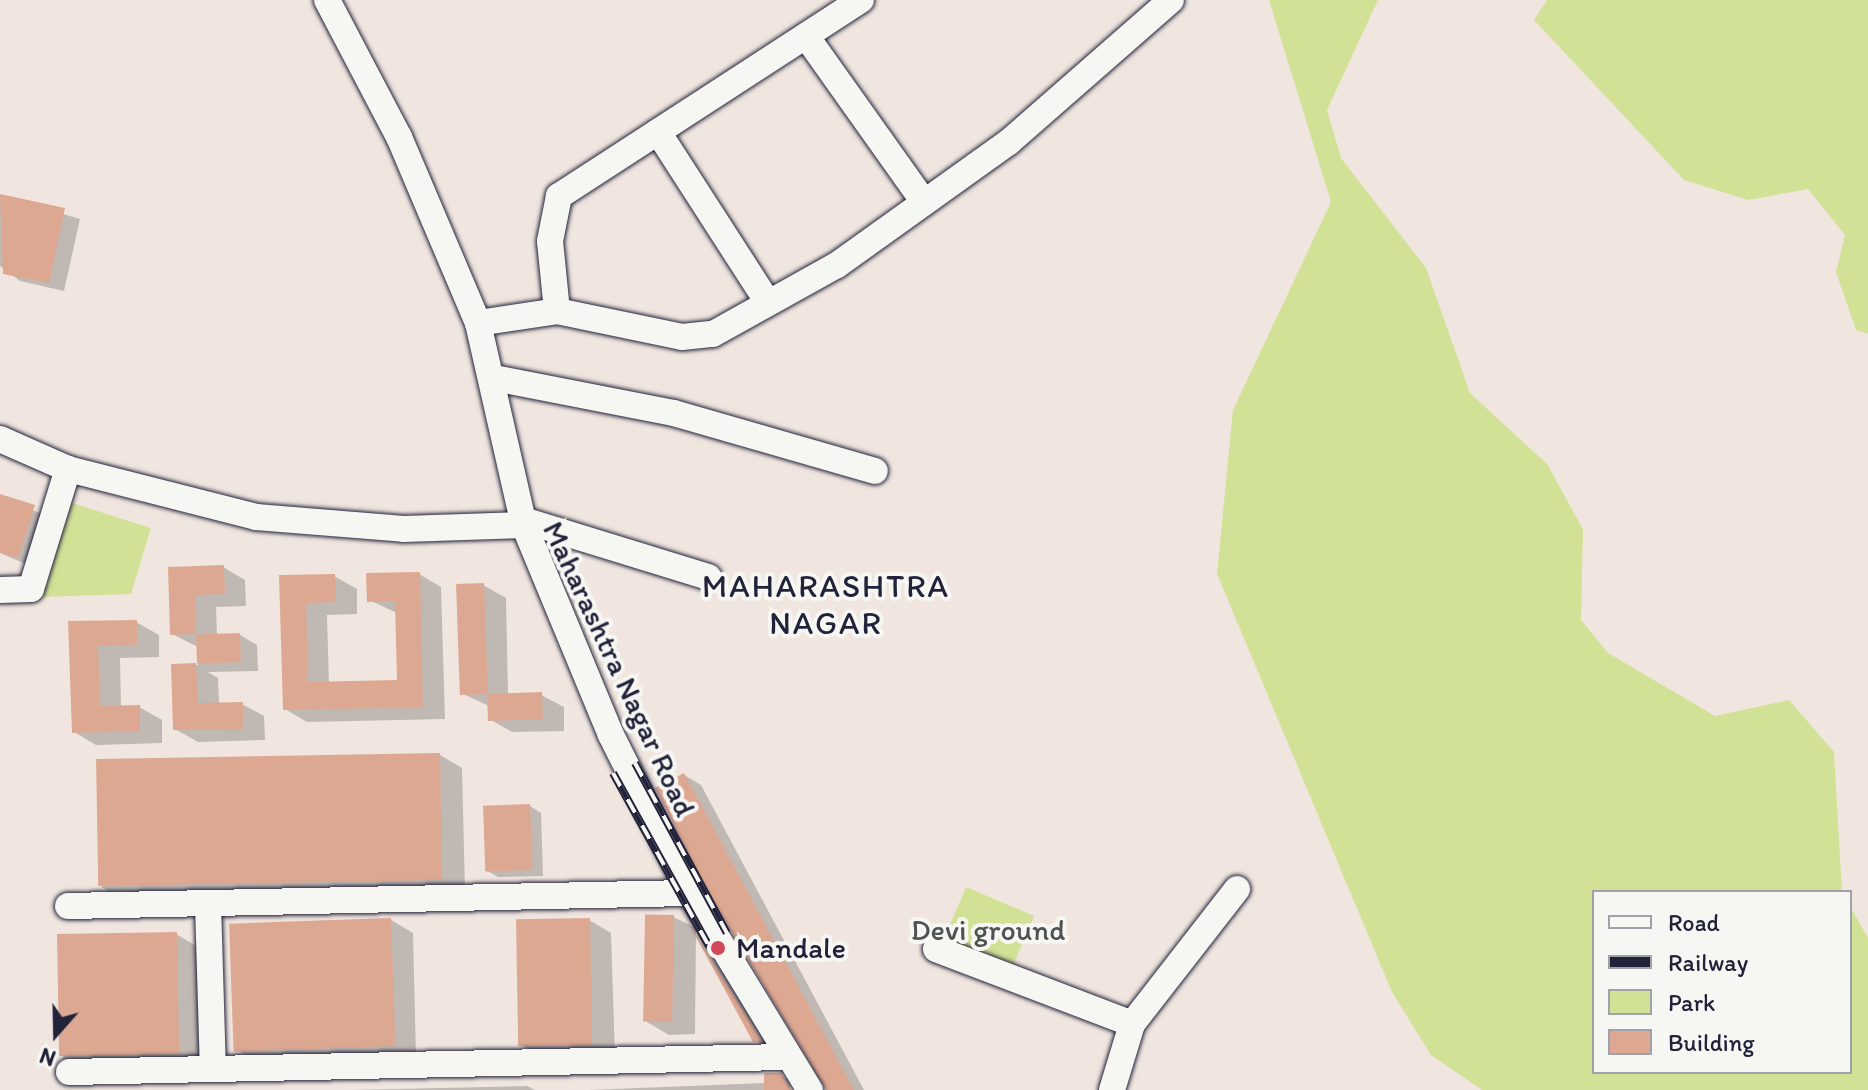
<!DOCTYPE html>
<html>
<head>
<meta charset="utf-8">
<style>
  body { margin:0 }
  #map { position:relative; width:1868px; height:1090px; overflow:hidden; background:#f1e6df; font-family:Itim,sans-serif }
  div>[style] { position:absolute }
  .green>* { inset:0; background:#d1e296; transform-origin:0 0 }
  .shadow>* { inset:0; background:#0003 }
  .building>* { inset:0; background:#dda892; transform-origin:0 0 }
  .roads { filter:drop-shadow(0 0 2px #22223b) drop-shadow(0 0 2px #22223b) }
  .minor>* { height:26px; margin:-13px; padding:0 13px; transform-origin:13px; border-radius:13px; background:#f6f6f2 }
  .rail>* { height:8px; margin-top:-4px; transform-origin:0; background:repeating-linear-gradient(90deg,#f6f6f2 0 15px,#22223b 0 30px); box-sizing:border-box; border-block:2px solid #22223b }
  .dots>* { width:22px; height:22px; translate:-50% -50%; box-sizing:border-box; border:4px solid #f6f6f2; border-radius:50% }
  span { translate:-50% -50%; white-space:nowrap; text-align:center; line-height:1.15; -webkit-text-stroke:8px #f6f6f2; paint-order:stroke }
  .street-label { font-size:30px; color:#22223b }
  .park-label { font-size:30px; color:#4e5252 }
  .poi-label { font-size:30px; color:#22223b }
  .left { translate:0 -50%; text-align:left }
  .neighbourhood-label { font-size:32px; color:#22223b; letter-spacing:2px }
  .legend { position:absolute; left:1592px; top:890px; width:260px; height:184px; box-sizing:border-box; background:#f6f6f2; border:2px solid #a1a1a9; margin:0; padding:10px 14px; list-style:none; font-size:24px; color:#22223b }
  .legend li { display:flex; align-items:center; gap:16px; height:40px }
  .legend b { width:40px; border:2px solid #a1a1a9 }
  .north { position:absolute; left:16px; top:994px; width:80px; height:80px; -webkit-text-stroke:6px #f6f6f2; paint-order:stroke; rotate:200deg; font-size:22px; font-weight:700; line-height:32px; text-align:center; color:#22223b }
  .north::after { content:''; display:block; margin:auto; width:28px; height:36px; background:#22223b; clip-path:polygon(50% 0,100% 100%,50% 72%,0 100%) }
</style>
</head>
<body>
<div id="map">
  <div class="green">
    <div style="clip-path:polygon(1269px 0,1378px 0,1327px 110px,1341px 158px,1426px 268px,1470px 393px,1547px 464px,1583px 529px,1581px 620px,1608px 653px,1715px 716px,1789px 700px,1834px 752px,1842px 892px,1594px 892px,1594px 1072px,1850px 1072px,1850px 906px,1868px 938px,1868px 1090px,1482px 1090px,1431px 1055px,1392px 992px,1217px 574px,1233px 410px,1331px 202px)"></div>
    <div style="clip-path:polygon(1547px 0,1868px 0,1868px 334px,1856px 330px,1836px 272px,1845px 235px,1808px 189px,1748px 200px,1684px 180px,1534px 20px)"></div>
    <div style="clip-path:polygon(72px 503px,151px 528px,131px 594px,41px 597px)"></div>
    <div style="left:966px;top:887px;width:74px;height:63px;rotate:23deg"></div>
  </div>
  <div class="shadow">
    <div style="clip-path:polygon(0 196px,80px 219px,64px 291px,20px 281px,0 266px)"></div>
    <div style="clip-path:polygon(0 496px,56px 520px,40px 570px,0 553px)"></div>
    <div style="clip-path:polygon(223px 567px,245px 580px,246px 606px,216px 607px,217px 636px,240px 635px,257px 645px,258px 671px,208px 672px,218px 678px,219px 704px,242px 704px,264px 716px,265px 740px,198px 742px,175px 729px,173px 666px,198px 665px,198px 647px,172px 634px,170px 569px)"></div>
    <div style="clip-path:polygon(419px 574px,441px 587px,445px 719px,307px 722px,285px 709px,281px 577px,334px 576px,357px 589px,357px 614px,327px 615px,329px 684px,399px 682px,397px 613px,369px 600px)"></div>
    <div style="clip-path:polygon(483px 585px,506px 598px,508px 695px,541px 695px,564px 707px,564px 731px,512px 732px,489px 719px,489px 706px,461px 693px)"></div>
    <div style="clip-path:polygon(136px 622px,159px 635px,159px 657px,120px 658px,121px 707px,139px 707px,162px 720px,162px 743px,96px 745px,74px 732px,71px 623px)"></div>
    <div style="clip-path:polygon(440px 755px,462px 768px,465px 892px,124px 900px,101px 887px)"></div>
    <div style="clip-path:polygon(684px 775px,701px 785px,864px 1090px,828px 1090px)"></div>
    <div style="clip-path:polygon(530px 806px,541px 813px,543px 876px,498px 877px,486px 870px)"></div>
    <div style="clip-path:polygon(629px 806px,642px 814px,669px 867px,659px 862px)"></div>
    <div style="clip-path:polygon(673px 917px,703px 931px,770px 1049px,754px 1040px,696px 931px,695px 1034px,669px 1035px,647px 1022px)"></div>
    <div style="clip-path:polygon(391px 920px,413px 933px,416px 1057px,256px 1061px,234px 1048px)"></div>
    <div style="clip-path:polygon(589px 920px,611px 933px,615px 1057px,544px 1058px,522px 1045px)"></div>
    <div style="clip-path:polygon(176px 934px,198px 947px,202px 1066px,85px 1070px,62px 1058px)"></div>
    <div style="clip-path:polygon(780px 1075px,798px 1085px,795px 1090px,790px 1082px,790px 1090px,589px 1090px,766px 1083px)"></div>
    <div style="clip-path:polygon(527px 1086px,535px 1090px,349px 1090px)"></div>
  </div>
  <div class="building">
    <div style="clip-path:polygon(0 194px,65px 208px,49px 283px,3px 274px)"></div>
    <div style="clip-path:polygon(0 494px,35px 505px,18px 558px,0 553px)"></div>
    <div style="clip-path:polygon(224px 565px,225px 594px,195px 595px,196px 634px,170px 635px,168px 567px)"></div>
    <div style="clip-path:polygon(420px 572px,423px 707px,283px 710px,279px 575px,335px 574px,336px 602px,306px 603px,308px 682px,397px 680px,395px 601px,367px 602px,366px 573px)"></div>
    <div style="left:484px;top:583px;width:111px;height:28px;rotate:88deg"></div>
    <div style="clip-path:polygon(137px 620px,137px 645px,98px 646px,100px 706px,140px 705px,140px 731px,72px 733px,68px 621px)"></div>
    <div style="left:240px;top:633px;width:29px;height:44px;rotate:88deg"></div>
    <div style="clip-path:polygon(196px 663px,198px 703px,243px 702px,243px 729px,173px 730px,171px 664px)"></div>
    <div style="left:542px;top:692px;width:27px;height:55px;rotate:88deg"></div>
    <div style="left:440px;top:753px;width:127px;height:344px;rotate:89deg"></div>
    <div style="clip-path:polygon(684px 773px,854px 1090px,826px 1090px,704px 885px,655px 788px)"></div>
    <div style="left:530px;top:804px;width:66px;height:47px;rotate:88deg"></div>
    <div style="left:674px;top:915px;width:107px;height:29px;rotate:91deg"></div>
    <div style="left:391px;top:918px;width:128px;height:162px;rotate:88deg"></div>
    <div style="left:590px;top:918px;width:127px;height:74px;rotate:89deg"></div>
    <div style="clip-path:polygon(687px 920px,762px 1041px,753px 1042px)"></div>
    <div style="left:177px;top:932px;width:122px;height:120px;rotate:89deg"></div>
    <div style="clip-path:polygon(764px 1073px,781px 1073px,791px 1090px,764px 1090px)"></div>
  </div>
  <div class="roads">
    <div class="minor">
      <div style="left:327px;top:0;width:155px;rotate:62.3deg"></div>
      <div style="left:399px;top:137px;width:202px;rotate:67deg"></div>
      <div style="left:478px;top:323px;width:207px;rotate:77.2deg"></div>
      <div style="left:524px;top:525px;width:227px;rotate:67.5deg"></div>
      <div style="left:611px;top:735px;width:177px;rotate:63.4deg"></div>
      <div style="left:690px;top:893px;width:231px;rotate:58.7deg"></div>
      <div style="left:806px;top:36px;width:204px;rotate:54.6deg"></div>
      <div style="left:658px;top:132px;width:203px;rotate:57.2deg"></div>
      <div style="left:557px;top:311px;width:70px;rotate:-95.7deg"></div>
      <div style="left:550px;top:241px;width:46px;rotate:-78.7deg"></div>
      <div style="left:559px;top:196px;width:360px;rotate:-33deg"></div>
      <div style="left:478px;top:323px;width:80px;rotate:-8.6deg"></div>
      <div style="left:557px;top:311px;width:128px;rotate:11.7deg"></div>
      <div style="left:682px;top:337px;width:31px;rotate:-6deg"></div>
      <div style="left:713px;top:334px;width:142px;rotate:-29.1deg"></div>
      <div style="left:837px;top:265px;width:211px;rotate:-35.6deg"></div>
      <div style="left:1009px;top:142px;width:215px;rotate:-41.2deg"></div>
      <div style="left:494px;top:378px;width:183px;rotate:11deg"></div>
      <div style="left:674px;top:413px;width:209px;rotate:16.1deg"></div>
      <div style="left:0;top:439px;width:74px;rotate:23.8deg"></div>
      <div style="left:68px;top:469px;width:194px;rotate:14.3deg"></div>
      <div style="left:256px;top:517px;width:148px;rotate:4.6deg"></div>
      <div style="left:404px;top:529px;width:120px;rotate:-1.9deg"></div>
      <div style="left:523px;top:520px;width:194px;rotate:17.1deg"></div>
      <div style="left:0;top:590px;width:31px;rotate:-2deg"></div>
      <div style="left:31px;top:589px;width:126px;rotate:-72.9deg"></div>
      <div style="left:208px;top:904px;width:165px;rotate:88.3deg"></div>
      <div style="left:68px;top:906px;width:622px;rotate:-1.2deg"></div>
      <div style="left:936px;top:949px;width:210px;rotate:20.9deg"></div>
      <div style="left:69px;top:1072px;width:715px;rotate:-1.2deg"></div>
      <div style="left:1112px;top:1090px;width:69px;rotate:-73.1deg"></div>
      <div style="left:1132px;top:1024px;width:171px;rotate:-52.1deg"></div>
    </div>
  </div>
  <div class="rail">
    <div style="left:635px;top:763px;width:193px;rotate:61.6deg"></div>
    <div style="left:613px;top:773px;width:198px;rotate:61deg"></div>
  </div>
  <div class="dots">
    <div style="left:718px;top:948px;background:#d1495b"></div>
  </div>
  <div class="street-label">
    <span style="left:619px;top:669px;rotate:65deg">Maharashtra Nagar Road</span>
  </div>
  <div class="park-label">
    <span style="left:988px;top:930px">Devi ground</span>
  </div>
  <div class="poi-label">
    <span class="left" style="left:736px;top:948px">Mandale</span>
  </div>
  <div class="neighbourhood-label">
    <span style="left:826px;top:605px">MAHARASHTRA<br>NAGAR</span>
  </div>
  <ul class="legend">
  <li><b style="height:10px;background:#f6f6f2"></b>Road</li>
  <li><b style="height:10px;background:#22223b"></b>Railway</li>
  <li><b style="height:22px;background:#d1e296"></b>Park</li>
  <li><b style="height:22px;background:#dda892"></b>Building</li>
  </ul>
  <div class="north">N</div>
</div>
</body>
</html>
